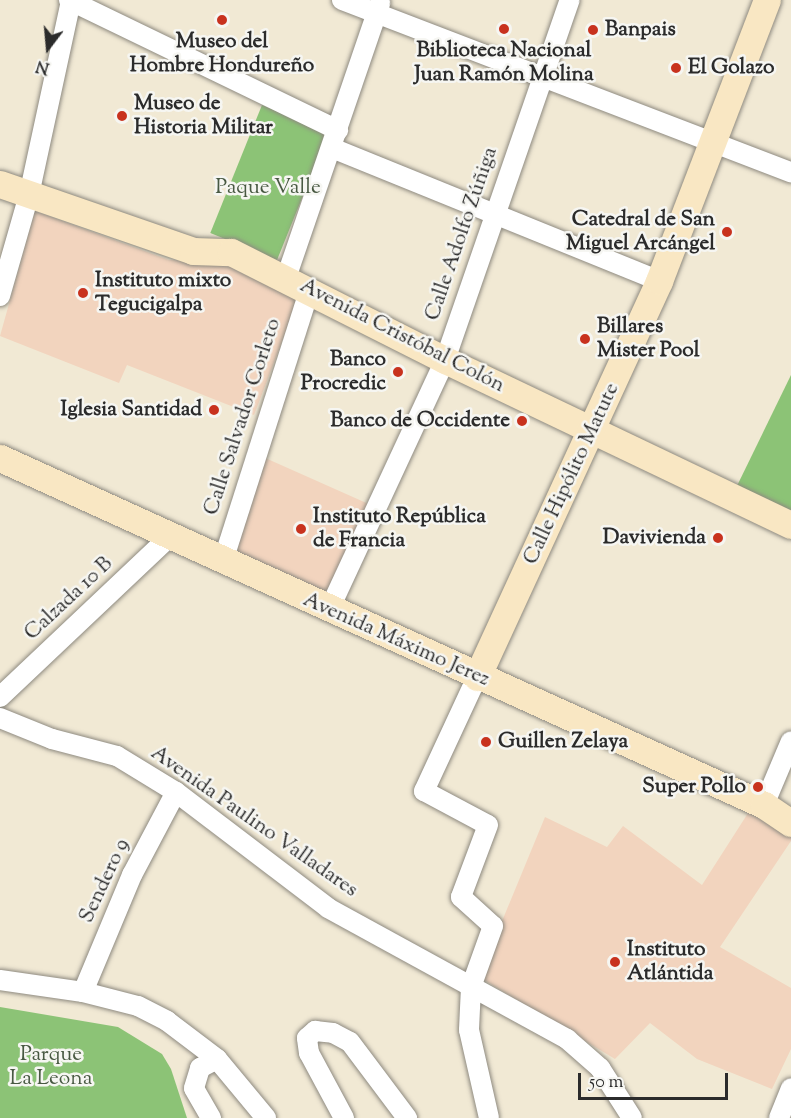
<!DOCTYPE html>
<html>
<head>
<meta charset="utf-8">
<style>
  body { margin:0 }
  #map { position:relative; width:791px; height:1118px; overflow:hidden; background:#f1e9d4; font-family:"Sorts Mill Goudy",serif }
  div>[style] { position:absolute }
  .built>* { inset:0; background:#f2d4be; transform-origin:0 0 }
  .green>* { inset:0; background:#8cc376; transform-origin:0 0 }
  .roads { filter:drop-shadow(0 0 2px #8e8a80) drop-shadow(0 0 2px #8e8a80) }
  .street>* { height:20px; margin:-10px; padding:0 10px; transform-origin:10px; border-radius:10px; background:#fff }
  .secondary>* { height:27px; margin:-13.5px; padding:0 13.5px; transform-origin:13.5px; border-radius:13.5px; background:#f9e7c3 }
  .dots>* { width:16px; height:16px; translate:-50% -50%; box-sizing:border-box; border:3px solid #f6f6f2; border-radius:50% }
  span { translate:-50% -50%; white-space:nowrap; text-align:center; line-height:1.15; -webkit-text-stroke:5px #f6f6f2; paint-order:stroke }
  .poi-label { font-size:21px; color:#2b2b2b; font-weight:700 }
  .left { translate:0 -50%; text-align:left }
  .right { translate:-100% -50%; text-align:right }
  .park-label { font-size:21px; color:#485942 }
  .street-label { font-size:21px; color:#2b2b2b }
  .north { position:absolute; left:18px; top:18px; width:60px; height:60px; -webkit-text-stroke:4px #f6f6f2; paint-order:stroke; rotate:196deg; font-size:16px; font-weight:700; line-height:24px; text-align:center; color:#2b2b2b }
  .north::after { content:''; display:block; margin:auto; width:21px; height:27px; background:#2b2b2b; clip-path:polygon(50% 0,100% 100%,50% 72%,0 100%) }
  .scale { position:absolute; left:578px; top:1073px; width:150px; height:27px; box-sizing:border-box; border:3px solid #2b2b2b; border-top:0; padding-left:8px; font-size:18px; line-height:21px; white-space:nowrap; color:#2b2b2b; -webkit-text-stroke:4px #f6f6f2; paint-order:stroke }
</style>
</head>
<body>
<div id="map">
  <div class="built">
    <div style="clip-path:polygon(35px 211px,169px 260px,231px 261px,302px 289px,254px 415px,127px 365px,119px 383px,0 336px)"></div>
    <div style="left:263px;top:457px;width:120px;height:100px;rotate:24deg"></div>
    <div style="clip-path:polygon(750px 810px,791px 837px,791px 841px,720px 947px,791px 988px,791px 1049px,772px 1089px,697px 1059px,650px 1023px,615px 1059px,479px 977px,545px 817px,607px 847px,623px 826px,702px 885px)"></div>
  </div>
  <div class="green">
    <div style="left:262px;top:105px;width:72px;height:138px;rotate:22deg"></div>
    <div style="clip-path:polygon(791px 375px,791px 519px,734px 492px)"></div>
    <div style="clip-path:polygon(0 1007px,118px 1027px,162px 1054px,171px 1069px,187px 1118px,0 1118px)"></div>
  </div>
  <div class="roads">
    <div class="street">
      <div style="left:69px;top:0;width:299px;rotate:25.8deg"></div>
      <div style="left:342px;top:0;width:481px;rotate:21deg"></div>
      <div style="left:332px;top:148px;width:353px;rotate:22.1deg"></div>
      <div style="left:286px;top:278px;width:291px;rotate:-71.1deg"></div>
      <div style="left:0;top:296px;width:105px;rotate:-74deg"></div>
      <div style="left:29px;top:195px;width:199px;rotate:-77.8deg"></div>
      <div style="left:223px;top:561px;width:286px;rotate:-72.3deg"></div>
      <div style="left:329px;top:610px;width:276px;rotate:-65.1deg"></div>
      <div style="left:445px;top:360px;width:381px;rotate:-70.9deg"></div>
      <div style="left:477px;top:677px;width:126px;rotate:114.9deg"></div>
      <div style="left:424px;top:791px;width:72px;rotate:28deg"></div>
      <div style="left:488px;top:825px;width:77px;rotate:110.6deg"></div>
      <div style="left:461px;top:897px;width:43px;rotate:42.2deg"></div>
      <div style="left:493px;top:926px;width:65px;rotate:109.8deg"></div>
      <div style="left:471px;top:987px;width:43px;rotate:92.7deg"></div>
      <div style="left:469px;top:1030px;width:90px;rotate:77.2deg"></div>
      <div style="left:0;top:697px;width:234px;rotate:-43.4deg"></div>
      <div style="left:0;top:718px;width:56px;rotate:22deg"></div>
      <div style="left:52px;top:739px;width:67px;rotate:14.7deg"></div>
      <div style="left:117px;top:756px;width:69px;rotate:31.4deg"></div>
      <div style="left:176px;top:792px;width:191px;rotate:37.3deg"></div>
      <div style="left:328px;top:908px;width:273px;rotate:28.7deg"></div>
      <div style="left:567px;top:1039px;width:44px;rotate:41.3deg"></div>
      <div style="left:600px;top:1068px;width:59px;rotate:57.4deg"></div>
      <div style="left:764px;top:805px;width:69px;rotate:-67.1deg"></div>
      <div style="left:0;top:980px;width:84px;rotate:8.2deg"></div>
      <div style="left:83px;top:992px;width:57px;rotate:14.3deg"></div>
      <div style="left:138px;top:1006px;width:33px;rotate:27deg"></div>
      <div style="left:167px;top:1021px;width:63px;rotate:37.2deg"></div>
      <div style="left:217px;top:1059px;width:77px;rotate:50.3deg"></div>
      <div style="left:83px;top:992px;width:127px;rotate:-67.3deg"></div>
      <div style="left:132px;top:875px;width:94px;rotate:-62.1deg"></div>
      <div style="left:211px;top:1118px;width:34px;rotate:-120deg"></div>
      <div style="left:194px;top:1088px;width:21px;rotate:-73deg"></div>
      <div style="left:200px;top:1068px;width:19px;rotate:-28deg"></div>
      <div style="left:344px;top:1118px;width:74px;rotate:-118.3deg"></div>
      <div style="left:309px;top:1053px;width:15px;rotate:-98deg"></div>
      <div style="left:307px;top:1038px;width:11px;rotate:-41deg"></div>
      <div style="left:315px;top:1031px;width:18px;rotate:6deg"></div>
      <div style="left:333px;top:1033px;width:19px;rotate:28deg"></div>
      <div style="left:350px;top:1042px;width:95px;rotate:53.1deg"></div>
      <div style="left:779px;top:1118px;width:32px;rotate:-68deg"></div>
    </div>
    <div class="secondary">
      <div style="left:0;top:184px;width:204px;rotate:19.1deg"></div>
      <div style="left:193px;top:251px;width:38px;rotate:2deg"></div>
      <div style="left:231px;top:252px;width:240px;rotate:26.8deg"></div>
      <div style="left:445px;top:360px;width:383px;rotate:25.5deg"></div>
      <div style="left:0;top:458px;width:839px;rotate:24.43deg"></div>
      <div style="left:764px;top:805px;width:32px;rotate:34deg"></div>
      <div style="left:477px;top:677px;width:436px;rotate:-65.3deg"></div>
      <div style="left:659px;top:281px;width:301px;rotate:-69deg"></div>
    </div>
  </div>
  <div class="dots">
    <div style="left:222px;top:20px;background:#c8321e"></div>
    <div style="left:504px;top:29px;background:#c8321e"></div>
    <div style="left:593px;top:30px;background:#c8321e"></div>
    <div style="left:676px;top:68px;background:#c8321e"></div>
    <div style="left:122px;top:116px;background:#c8321e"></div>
    <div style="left:727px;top:232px;background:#c8321e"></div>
    <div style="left:83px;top:293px;background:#c8321e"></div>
    <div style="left:585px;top:339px;background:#c8321e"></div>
    <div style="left:398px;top:372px;background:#c8321e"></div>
    <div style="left:214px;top:410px;background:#c8321e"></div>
    <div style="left:522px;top:421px;background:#c8321e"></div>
    <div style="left:301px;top:529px;background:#c8321e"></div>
    <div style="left:718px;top:538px;background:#c8321e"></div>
    <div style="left:486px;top:742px;background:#c8321e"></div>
    <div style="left:758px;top:787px;background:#c8321e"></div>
    <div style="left:615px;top:962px;background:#c8321e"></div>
  </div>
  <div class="poi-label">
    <span class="left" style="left:605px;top:30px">Banpais</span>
    <span style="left:222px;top:54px">Museo del<br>Hombre Hondureño</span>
    <span style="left:504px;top:63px">Biblioteca Nacional<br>Juan Ramón Molina</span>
    <span class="left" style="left:688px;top:68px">El Golazo</span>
    <span class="left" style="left:134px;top:116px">Museo de<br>Historia Militar</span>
    <span class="right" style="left:715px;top:232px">Catedral de San<br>Miguel Arcángel</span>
    <span class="left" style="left:95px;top:293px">Instituto mixto<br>Tegucigalpa</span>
    <span class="left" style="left:597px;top:339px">Billares<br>Mister Pool</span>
    <span class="right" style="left:386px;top:372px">Banco<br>Procredic</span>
    <span class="right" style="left:202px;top:410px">Iglesia Santidad</span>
    <span class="right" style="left:510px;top:421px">Banco de Occidente</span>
    <span class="left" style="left:313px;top:529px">Instituto República<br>de Francia</span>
    <span class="right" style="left:706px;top:538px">Davivienda</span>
    <span class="left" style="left:498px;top:742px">Guillen Zelaya</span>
    <span class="right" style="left:746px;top:787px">Super Pollo</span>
    <span class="left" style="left:627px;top:962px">Instituto<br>Atlántida</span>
  </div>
  <div class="park-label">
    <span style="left:268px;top:188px">Paque Valle</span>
    <span style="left:51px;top:1067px">Parque<br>La Leona</span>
  </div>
  <div class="street-label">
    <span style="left:462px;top:234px;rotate:-71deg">Calle Adolfo Zúñiga</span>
    <span style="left:402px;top:336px;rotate:27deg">Avenida Cristóbal Colón</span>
    <span style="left:243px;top:417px;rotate:-72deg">Calle Salvador Corleto</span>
    <span style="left:572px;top:474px;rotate:-65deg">Calle Hipólito Matute</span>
    <span style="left:69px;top:599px;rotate:-43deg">Calzada 10 B</span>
    <span style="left:396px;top:640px;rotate:24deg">Avenida Máximo Jerez</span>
    <span style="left:254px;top:822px;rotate:35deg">Avenida Paulino Valladares</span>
    <span style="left:105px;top:881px;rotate:-65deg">Sendero 9</span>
  </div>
  <div class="north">N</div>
  <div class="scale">50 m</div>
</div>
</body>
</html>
